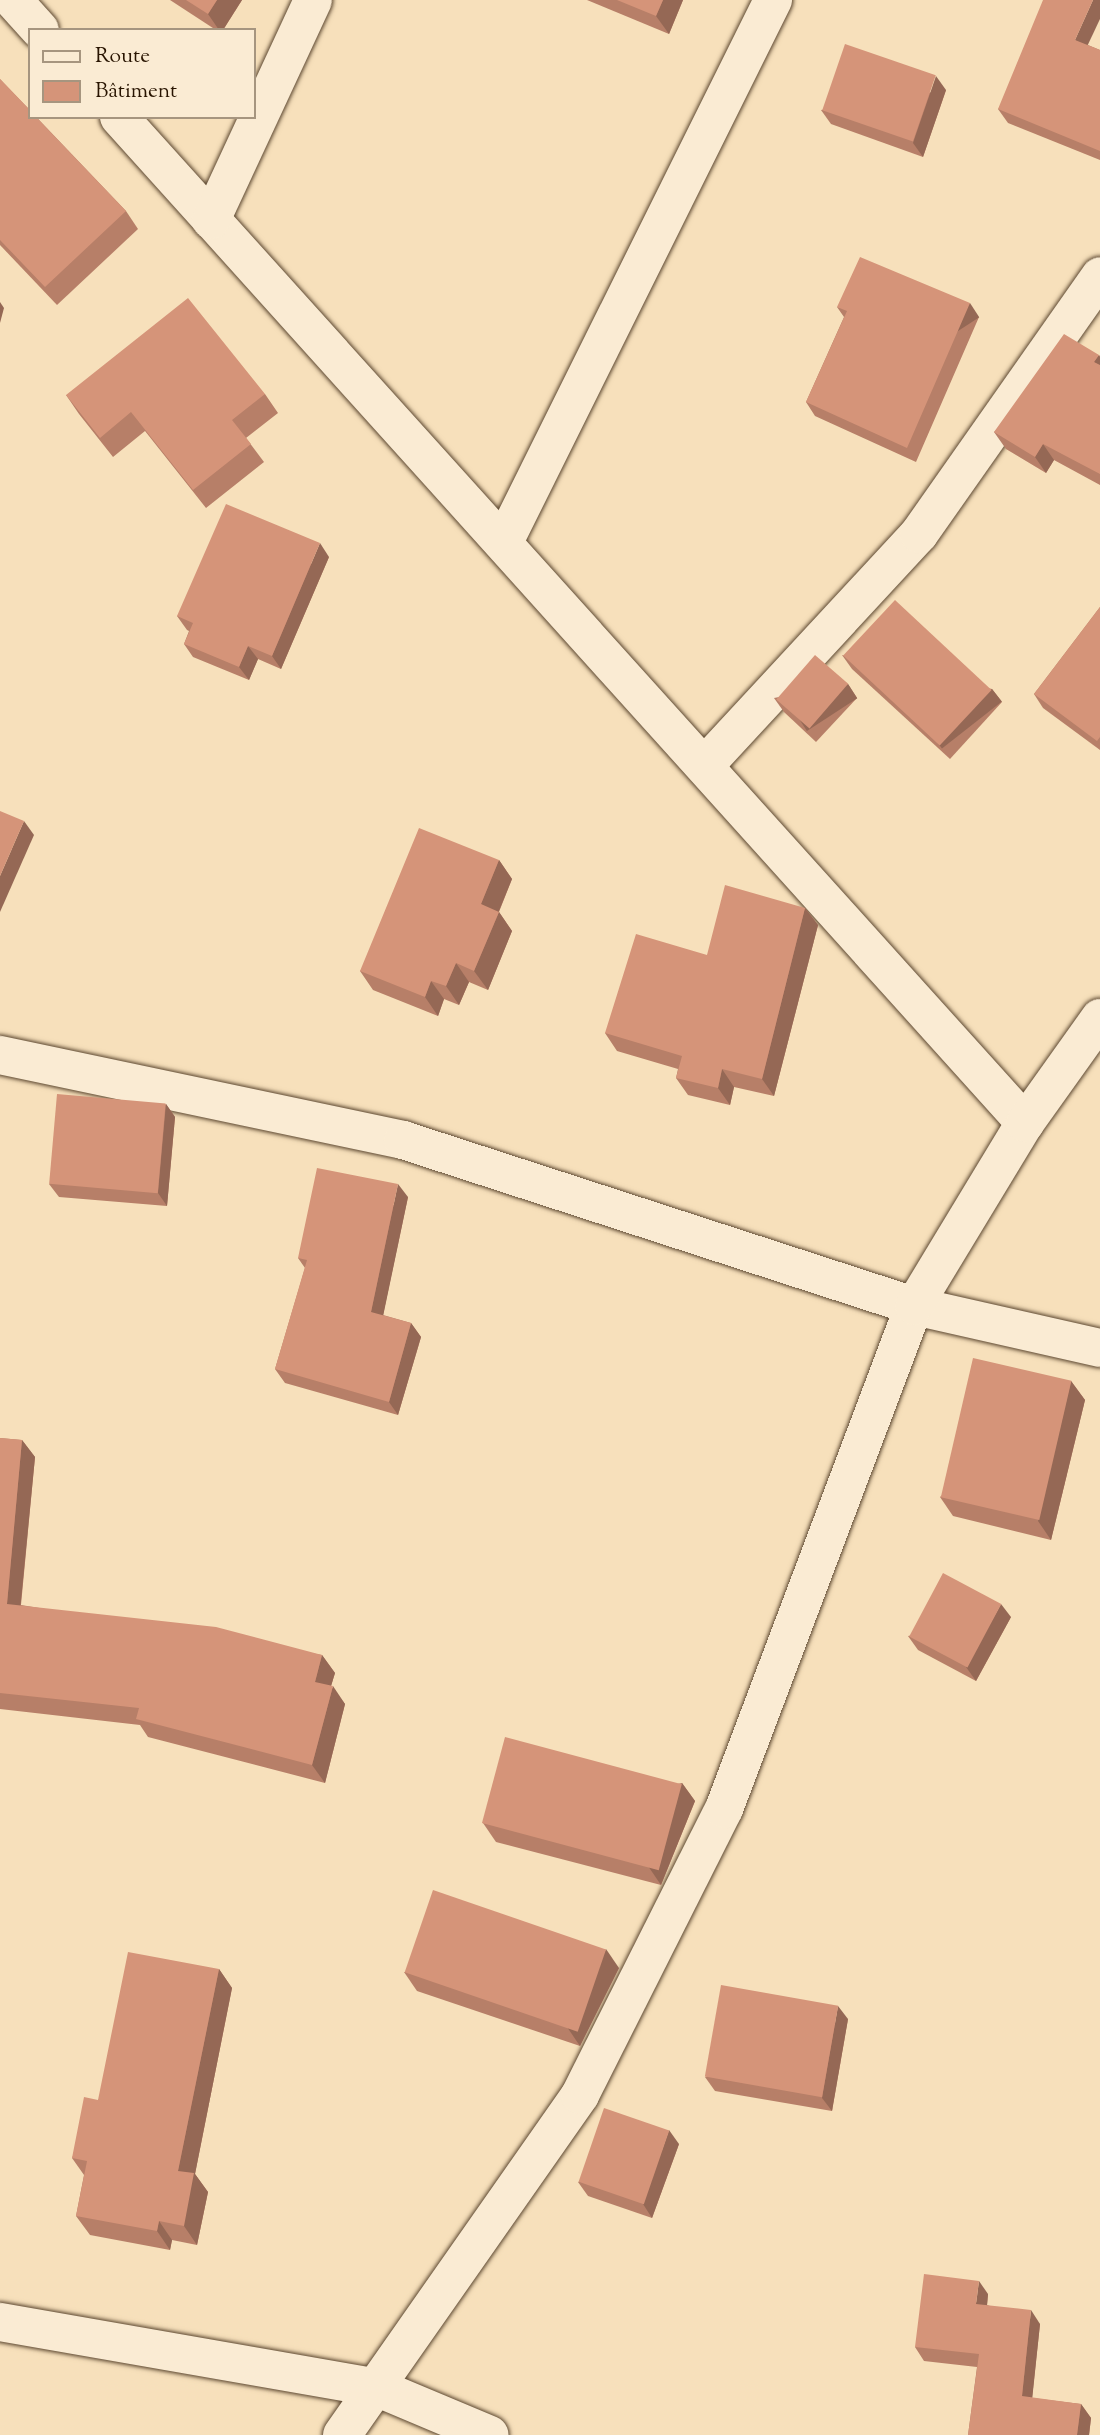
<!DOCTYPE html>
<html>
<head>
<meta charset="utf-8">
<style>
  body { margin:0 }
  #map { position:relative; width:1100px; height:2435px; overflow:hidden; background:#f7e0bb; font-family:"Sorts Mill Goudy",serif }
  div>[style] { position:absolute }
  .roads { filter:drop-shadow(0 0 2px #5c4730) drop-shadow(0 0 2px #5c4730) }
  .street>* { height:38px; margin:-19px; padding:0 19px; transform-origin:19px; border-radius:19px; background:#faebd3 }
  .wall>* { inset:0; background:#b77f68 }
  .shaded-wall>* { inset:0; background:#956855; transform-origin:0 0 }
  .building>* { inset:0; background:#d59479; transform-origin:0 0 }
  span { translate:-50% -50%; white-space:nowrap; text-align:center; line-height:1.15; -webkit-text-stroke:7px #faebd3; paint-order:stroke }
  .legend { position:absolute; left:28px; top:28px; width:228px; height:91px; box-sizing:border-box; background:#faebd3; border:2px solid #a6957f; margin:0; padding:9px 12px; list-style:none; font-size:21px; color:#281401 }
  .legend li { display:flex; align-items:center; gap:14px; height:35px }
  .legend b { width:35px; border:2px solid #a6957f }
</style>
</head>
<body>
<div id="map">
  <div class="roads">
    <div class="street">
      <div style="left:13px;top:0;width:40px;rotate:48deg"></div>
      <div style="left:119px;top:117px;width:1354px;rotate:47.99deg"></div>
      <div style="left:211px;top:220px;width:242px;rotate:-65.1deg"></div>
      <div style="left:504px;top:542px;width:605px;rotate:-63.6deg"></div>
      <div style="left:705px;top:765px;width:315px;rotate:-47.2deg"></div>
      <div style="left:919px;top:534px;width:315px;rotate:-54.9deg"></div>
      <div style="left:0;top:1055px;width:412px;rotate:11.9deg"></div>
      <div style="left:403px;top:1140px;width:537px;rotate:18deg"></div>
      <div style="left:914px;top:1306px;width:191px;rotate:12.7deg"></div>
      <div style="left:0;top:2322px;width:384px;rotate:9.9deg"></div>
      <div style="left:378px;top:2388px;width:121px;rotate:22.8deg"></div>
      <div style="left:342px;top:2435px;width:415px;rotate:-55deg"></div>
      <div style="left:580px;top:2095px;width:320px;rotate:-63.3deg"></div>
      <div style="left:724px;top:1809px;width:538px;rotate:-69.31deg"></div>
      <div style="left:914px;top:1306px;width:214px;rotate:-58.8deg"></div>
      <div style="left:1025px;top:1123px;width:129px;rotate:-54.5deg"></div>
    </div>
  </div>
  <div class="wall">
    <div style="clip-path:polygon(170px 0,242px 0,223px 30px,216px 30px)"></div>
    <div style="clip-path:polygon(587px 0,683px 0,669px 34px)"></div>
    <div style="clip-path:polygon(1088px 45px,1100px 50px,1100px 160px,1008px 123px,998px 109px)"></div>
    <div style="clip-path:polygon(0 79px,126px 211px,138px 229px,57px 305px,0 245px)"></div>
    <div style="clip-path:polygon(946px 90px,923px 157px,831px 124px,821px 110px)"></div>
    <div style="clip-path:polygon(837px 307px,979px 317px,916px 462px,815px 416px,806px 402px,844px 317px)"></div>
    <div style="clip-path:polygon(1099px 355px,1100px 357px,1100px 485px,1054px 460px,1046px 473px,1006px 449px,994px 432px)"></div>
    <div style="clip-path:polygon(265px 394px,278px 413px,246px 438px,264px 462px,206px 508px,145px 431px,113px 457px,79px 414px,66px 395px)"></div>
    <div style="clip-path:polygon(329px 557px,281px 669px,258px 659px,249px 680px,193px 657px,184px 644px,189px 631px,187px 630px,177px 616px)"></div>
    <div style="clip-path:polygon(1100px 607px,1100px 750px,1043px 708px,1034px 694px)"></div>
    <div style="clip-path:polygon(842px 655px,992px 689px,1002px 702px,950px 759px,852px 669px)"></div>
    <div style="clip-path:polygon(848px 684px,857px 698px,816px 742px,784px 712px,774px 698px)"></div>
    <div style="clip-path:polygon(499px 860px,512px 879px,499px 912px,512px 931px,488px 990px,469px 982px,459px 1005px,444px 999px,438px 1016px,373px 990px,360px 971px)"></div>
    <div style="clip-path:polygon(805px 908px,818px 925px,774px 1096px,734px 1087px,730px 1105px,688px 1095px,676px 1078px,678px 1069px,617px 1051px,605px 1033px,707px 955px)"></div>
    <div style="clip-path:polygon(166px 1104px,175px 1117px,167px 1206px,59px 1197px,49px 1184px)"></div>
    <div style="clip-path:polygon(408px 1197px,383px 1315px,411px 1323px,421px 1337px,398px 1415px,285px 1383px,275px 1369px,305px 1268px,298px 1258px)"></div>
    <div style="clip-path:polygon(1071px 1381px,1085px 1400px,1051px 1540px,953px 1516px,940px 1497px)"></div>
    <div style="clip-path:polygon(0 1438px,22px 1440px,35px 1457px,21px 1605px,322px 1655px,335px 1673px,331px 1686px,345px 1704px,325px 1783px,148px 1737px,140px 1725px,0 1709px)"></div>
    <div style="clip-path:polygon(1011px 1617px,976px 1681px,918px 1650px,908px 1636px)"></div>
    <div style="clip-path:polygon(682px 1783px,695px 1801px,661px 1885px,496px 1842px,483px 1823px)"></div>
    <div style="clip-path:polygon(619px 1968px,580px 2046px,417px 1991px,404px 1972px)"></div>
    <div style="clip-path:polygon(219px 1969px,232px 1988px,195px 2174px,208px 2192px,197px 2245px,172px 2240px,170px 2250px,90px 2235px,76px 2216px,84px 2175px,72px 2158px,98px 2100px)"></div>
    <div style="clip-path:polygon(848px 2019px,832px 2111px,715px 2091px,705px 2077px)"></div>
    <div style="clip-path:polygon(679px 2144px,652px 2218px,588px 2196px,578px 2182px)"></div>
    <div style="clip-path:polygon(988px 2294px,987px 2305px,1040px 2324px,1032px 2398px,1081px 2404px,1091px 2418px,1089px 2435px,968px 2435px,977px 2367px,924px 2361px,915px 2347px)"></div>
  </div>
  <div class="shaded-wall">
    <div style="clip-path:polygon(217px 0,242px 0,223px 30px,219px 30px,208px 14px)"></div>
    <div style="clip-path:polygon(663px 0,683px 0,669px 34px,656px 16px)"></div>
    <div style="clip-path:polygon(1093px 0,1100px 0,1100px 19px,1084px 53px,1075px 40px)"></div>
    <div style="clip-path:polygon(936px 76px,946px 90px,923px 157px,913px 143px)"></div>
    <div style="clip-path:polygon(0 302px,4px 308px,0 323px)"></div>
    <div style="left:970px;top:303px;width:17px;height:158px;rotate:57deg"></div>
    <div style="clip-path:polygon(1099px 355px,1100px 357px,1100px 370px,1094px 362px)"></div>
    <div style="clip-path:polygon(1043px 444px,1054px 460px,1046px 473px,1035px 457px)"></div>
    <div style="clip-path:polygon(320px 543px,329px 557px,281px 669px,272px 656px)"></div>
    <div style="clip-path:polygon(248px 646px,258px 659px,249px 680px,239px 667px)"></div>
    <div style="left:848px;top:684px;width:17px;height:60px;rotate:57deg"></div>
    <div style="left:992px;top:689px;width:16px;height:76px;rotate:52deg"></div>
    <div style="clip-path:polygon(24px 821px,34px 835px,0 912px,0 876px)"></div>
    <div style="clip-path:polygon(499px 860px,512px 879px,494px 923px,481px 904px)"></div>
    <div style="clip-path:polygon(805px 908px,818px 925px,774px 1096px,762px 1079px)"></div>
    <div style="clip-path:polygon(499px 912px,512px 931px,488px 990px,474px 971px)"></div>
    <div style="clip-path:polygon(456px 963px,469px 982px,459px 1005px,446px 986px)"></div>
    <div style="clip-path:polygon(431px 981px,444px 999px,438px 1016px,425px 997px)"></div>
    <div style="clip-path:polygon(722px 1069px,734px 1087px,730px 1105px,718px 1088px)"></div>
    <div style="clip-path:polygon(166px 1104px,175px 1117px,167px 1206px,158px 1193px)"></div>
    <div style="clip-path:polygon(398px 1184px,408px 1197px,381px 1326px,371px 1312px)"></div>
    <div style="clip-path:polygon(411px 1323px,421px 1337px,398px 1415px,389px 1402px)"></div>
    <div style="clip-path:polygon(1071px 1381px,1085px 1400px,1051px 1540px,1038px 1521px)"></div>
    <div style="clip-path:polygon(22px 1440px,35px 1457px,19px 1621px,7px 1604px)"></div>
    <div style="clip-path:polygon(1001px 1604px,1011px 1617px,976px 1681px,966px 1667px)"></div>
    <div style="clip-path:polygon(322px 1655px,335px 1673px,327px 1699px,315px 1682px)"></div>
    <div style="clip-path:polygon(333px 1686px,345px 1704px,325px 1783px,312px 1765px)"></div>
    <div style="clip-path:polygon(682px 1783px,695px 1801px,661px 1885px,648px 1866px)"></div>
    <div style="clip-path:polygon(606px 1949px,619px 1968px,580px 2046px,567px 2027px)"></div>
    <div style="clip-path:polygon(219px 1969px,232px 1988px,195px 2174px,208px 2192px,197px 2245px,184px 2226px,178px 2171px)"></div>
    <div style="clip-path:polygon(838px 2006px,848px 2019px,832px 2111px,822px 2098px)"></div>
    <div style="clip-path:polygon(669px 2130px,679px 2144px,652px 2218px,643px 2204px)"></div>
    <div style="clip-path:polygon(159px 2221px,172px 2240px,170px 2250px,157px 2231px)"></div>
    <div style="clip-path:polygon(979px 2281px,988px 2294px,986px 2317px,976px 2304px)"></div>
    <div style="clip-path:polygon(1031px 2310px,1040px 2324px,1031px 2410px,1022px 2396px)"></div>
    <div style="clip-path:polygon(1081px 2404px,1091px 2418px,1089px 2435px,1077px 2435px)"></div>
  </div>
  <div class="building">
    <div style="clip-path:polygon(186px 0,217px 0,208px 14px)"></div>
    <div style="clip-path:polygon(617px 0,663px 0,656px 16px)"></div>
    <div style="clip-path:polygon(1043px 0,1093px 0,1075px 40px,1100px 50px,1100px 151px,998px 109px)"></div>
    <div style="left:845px;top:44px;width:96px;height:70px;rotate:19deg"></div>
    <div style="clip-path:polygon(0 79px,30px 110px,30px 117px,36px 117px,126px 211px,45px 287px,0 240px)"></div>
    <div style="clip-path:polygon(860px 257px,970px 303px,907px 448px,806px 402px,847px 311px,837px 307px)"></div>
    <div style="clip-path:polygon(188px 298px,265px 394px,232px 420px,251px 444px,193px 490px,131px 412px,100px 438px,66px 395px)"></div>
    <div style="clip-path:polygon(1064px 334px,1099px 355px,1094px 362px,1100px 365px,1100px 474px,1043px 444px,1035px 457px,994px 432px)"></div>
    <div style="clip-path:polygon(226px 504px,320px 543px,272px 656px,248px 646px,239px 667px,184px 644px,193px 623px,177px 616px)"></div>
    <div style="left:895px;top:600px;width:132px;height:76px;rotate:43deg"></div>
    <div style="clip-path:polygon(1100px 607px,1100px 737px,1097px 741px,1034px 694px)"></div>
    <div style="left:815px;top:655px;width:44px;height:59px;rotate:41deg"></div>
    <div style="clip-path:polygon(0 811px,24px 821px,0 876px)"></div>
    <div style="clip-path:polygon(419px 828px,499px 860px,481px 904px,499px 912px,474px 971px,456px 963px,446px 986px,431px 981px,425px 997px,360px 971px)"></div>
    <div style="clip-path:polygon(725px 885px,805px 908px,762px 1079px,722px 1069px,718px 1088px,676px 1078px,682px 1056px,605px 1033px,636px 934px,707px 955px)"></div>
    <div style="left:57px;top:1094px;width:109px;height:90px;rotate:5deg"></div>
    <div style="clip-path:polygon(317px 1168px,398px 1184px,371px 1312px,411px 1323px,389px 1402px,275px 1369px,307px 1260px,298px 1258px)"></div>
    <div style="left:973px;top:1358px;width:101px;height:143px;rotate:13deg"></div>
    <div style="clip-path:polygon(0 1438px,22px 1440px,7px 1604px,216px 1627px,322px 1655px,315px 1682px,333px 1686px,312px 1765px,136px 1719px,139px 1708px,0 1693px)"></div>
    <div style="left:943px;top:1573px;width:66px;height:72px;rotate:28deg"></div>
    <div style="left:505px;top:1737px;width:183px;height:89px;rotate:15deg"></div>
    <div style="left:433px;top:1890px;width:183px;height:87px;rotate:19deg"></div>
    <div style="clip-path:polygon(128px 1952px,219px 1969px,178px 2171px,194px 2173px,184px 2226px,159px 2221px,157px 2231px,76px 2216px,87px 2161px,72px 2158px,84px 2097px,98px 2100px)"></div>
    <div style="left:721px;top:1985px;width:119px;height:93px;rotate:10deg"></div>
    <div style="left:604px;top:2108px;width:69px;height:78px;rotate:19deg"></div>
    <div style="clip-path:polygon(924px 2274px,979px 2281px,976px 2304px,1031px 2310px,1022px 2396px,1081px 2404px,1077px 2435px,968px 2435px,979px 2354px,915px 2347px)"></div>
  </div>
  <ul class="legend">
  <li><b style="height:9px;background:#faebd3"></b>Route</li>
  <li><b style="height:19px;background:#d59479"></b>Bâtiment</li>
  </ul>
</div>
</body>
</html>
